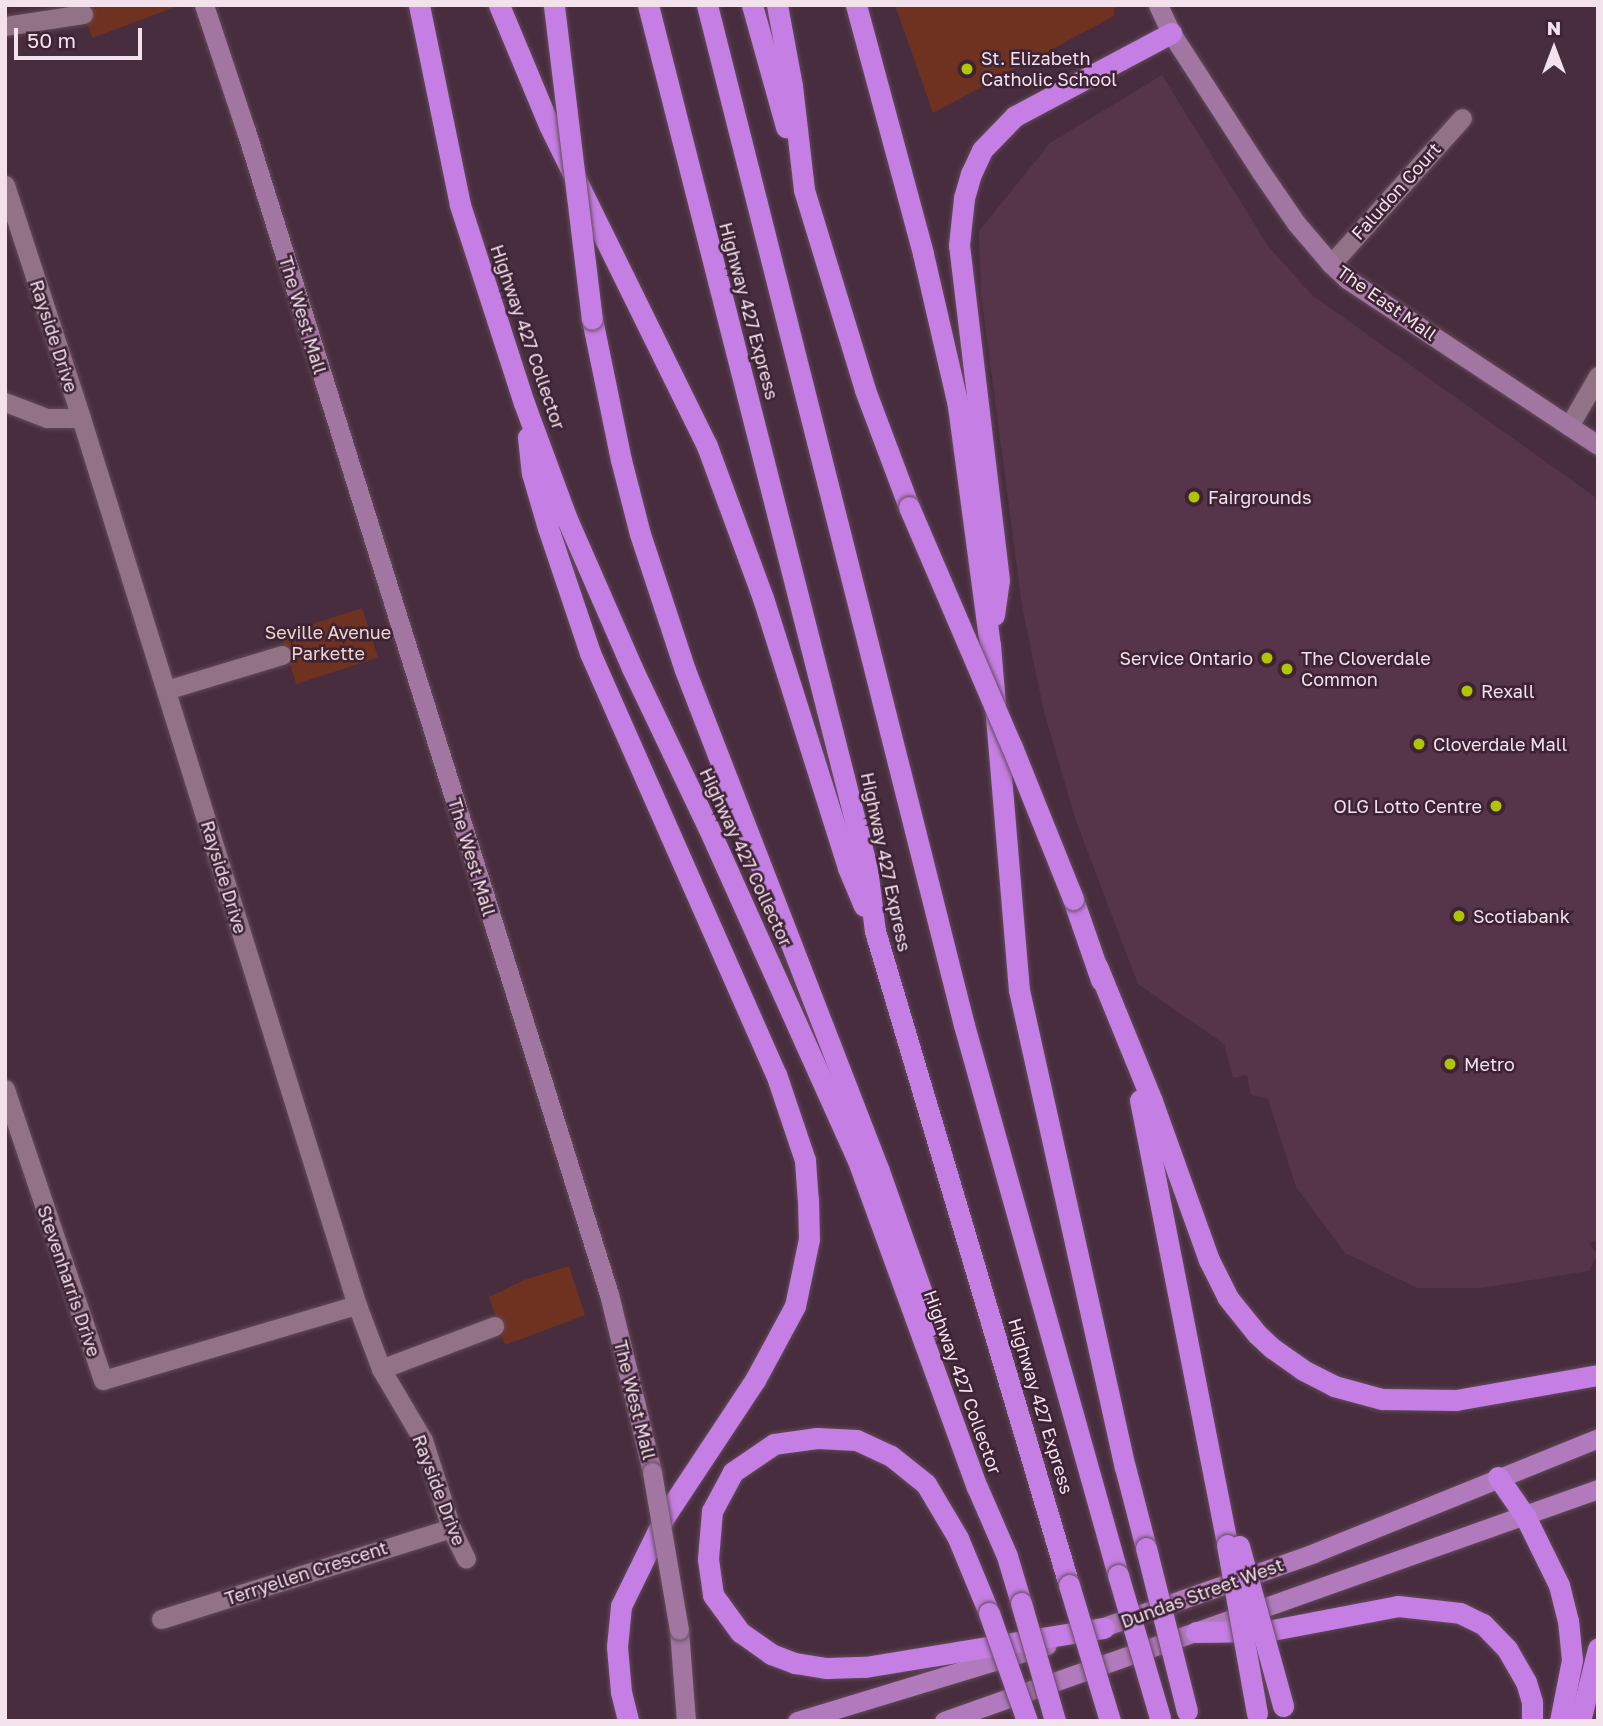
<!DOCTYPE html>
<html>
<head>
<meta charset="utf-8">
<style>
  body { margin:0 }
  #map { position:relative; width:1603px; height:1726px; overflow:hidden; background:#482d3e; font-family:"Golos Text",sans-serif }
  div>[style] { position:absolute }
  .built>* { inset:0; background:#563449 }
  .green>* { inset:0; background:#6f3221; transform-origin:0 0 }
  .roads { filter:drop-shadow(0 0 2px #614a58) drop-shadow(0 0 2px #614a58) }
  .minor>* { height:19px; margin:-9.5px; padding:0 9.5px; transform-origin:9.5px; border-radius:9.5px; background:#927385 }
  .secondary>* { height:19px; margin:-9.5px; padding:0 9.5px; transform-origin:9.5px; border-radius:9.5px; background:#a176a1 }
  .primary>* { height:19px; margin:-9.5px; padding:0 9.5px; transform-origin:9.5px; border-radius:9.5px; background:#b17abd }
  .motorway>* { height:21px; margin:-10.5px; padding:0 10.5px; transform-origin:10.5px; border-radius:10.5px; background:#c57ee3 }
  .bridges { filter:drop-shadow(0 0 2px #614a58) drop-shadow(0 0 2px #614a58) }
  .secondary-bridge>* { height:19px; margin:-9.5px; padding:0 9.5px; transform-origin:9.5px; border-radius:9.5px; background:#a176a1 }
  .motorway-bridge>* { height:21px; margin:-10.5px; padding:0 10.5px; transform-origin:10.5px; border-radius:10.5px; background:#c57ee3 }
  .dots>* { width:19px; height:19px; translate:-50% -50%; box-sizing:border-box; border:4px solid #3d2334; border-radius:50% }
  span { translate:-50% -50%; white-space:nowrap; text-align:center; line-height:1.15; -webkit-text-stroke:5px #3d2334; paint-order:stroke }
  .poi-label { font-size:18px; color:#f3e1eb }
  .left { translate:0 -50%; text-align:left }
  .right { translate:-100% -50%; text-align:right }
  .street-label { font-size:18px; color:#f3e1eb }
  .park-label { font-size:18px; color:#efd5cd }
  .frame { position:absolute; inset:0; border:7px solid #f3e1eb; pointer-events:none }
  .north { position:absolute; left:1519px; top:14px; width:70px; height:70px; -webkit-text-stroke:5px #3d2334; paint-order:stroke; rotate:0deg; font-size:19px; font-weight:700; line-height:28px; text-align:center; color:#f3e1eb }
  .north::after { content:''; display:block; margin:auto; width:24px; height:32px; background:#f3e1eb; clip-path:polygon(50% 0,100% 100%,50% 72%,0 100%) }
  .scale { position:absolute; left:14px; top:28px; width:128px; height:32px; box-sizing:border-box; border:4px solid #f3e1eb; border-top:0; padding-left:9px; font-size:21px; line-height:24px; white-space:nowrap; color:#f3e1eb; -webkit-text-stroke:5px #3d2334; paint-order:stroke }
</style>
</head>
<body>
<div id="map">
  <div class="built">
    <div style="clip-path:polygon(1162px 75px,1268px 246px,1312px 295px,1598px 499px,1598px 1241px,1588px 1243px,1598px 1254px,1589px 1271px,1482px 1288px,1417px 1288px,1345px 1253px,1296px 1187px,1268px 1099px,1251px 1095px,1247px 1075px,1233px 1078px,1224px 1044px,1138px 984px,1076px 821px,1044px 712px,1022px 606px,981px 294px,979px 231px,1050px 143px)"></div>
  </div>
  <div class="green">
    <div style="clip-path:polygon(82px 5px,172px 5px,173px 8px,92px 38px)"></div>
    <div style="clip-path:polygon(895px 5px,1115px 5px,1114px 16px,933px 113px)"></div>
    <div style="left:362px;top:608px;width:52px;height:86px;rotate:72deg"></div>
    <div style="clip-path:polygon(569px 1266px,585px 1315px,505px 1345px,489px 1297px,524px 1280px)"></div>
  </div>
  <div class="roads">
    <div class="minor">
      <div style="left:5px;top:26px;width:79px;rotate:-8.7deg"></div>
      <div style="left:5px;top:185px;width:245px;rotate:71.9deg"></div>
      <div style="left:81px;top:418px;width:929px;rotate:72.72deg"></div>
      <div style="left:357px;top:1305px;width:68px;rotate:69.4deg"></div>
      <div style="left:381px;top:1369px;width:82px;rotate:59.4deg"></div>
      <div style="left:423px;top:1440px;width:92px;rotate:72.3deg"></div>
      <div style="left:451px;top:1528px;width:34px;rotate:64deg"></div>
      <div style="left:1331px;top:264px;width:196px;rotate:-48.1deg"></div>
      <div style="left:5px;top:402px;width:45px;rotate:20.9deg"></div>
      <div style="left:47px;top:418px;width:34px"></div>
      <div style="left:1569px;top:426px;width:58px;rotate:-59.9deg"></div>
      <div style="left:166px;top:690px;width:121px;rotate:-16.8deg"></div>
      <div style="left:5px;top:1089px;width:307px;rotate:71.4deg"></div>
      <div style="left:103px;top:1380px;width:265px;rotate:-16.5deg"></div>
      <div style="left:381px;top:1369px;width:121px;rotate:-20.8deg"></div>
      <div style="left:161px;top:1619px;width:304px;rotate:-17.4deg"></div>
    </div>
    <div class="secondary">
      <div style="left:204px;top:5px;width:133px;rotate:71.6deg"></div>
      <div style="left:246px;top:131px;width:1218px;rotate:72.67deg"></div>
      <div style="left:609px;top:1294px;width:183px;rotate:76.4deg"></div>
      <div style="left:1158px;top:5px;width:31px;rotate:65deg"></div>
      <div style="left:1171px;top:33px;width:166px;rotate:57.1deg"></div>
      <div style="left:1261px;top:172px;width:62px;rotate:55.5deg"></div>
      <div style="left:1296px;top:223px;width:54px;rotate:49.5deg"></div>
      <div style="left:1331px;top:264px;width:22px;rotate:43deg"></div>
      <div style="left:1347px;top:279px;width:301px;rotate:33.5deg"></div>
      <div style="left:679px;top:1630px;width:91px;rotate:85.6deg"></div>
    </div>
    <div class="primary">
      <div style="left:1089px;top:1632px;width:238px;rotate:-19.3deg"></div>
      <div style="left:1314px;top:1553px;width:306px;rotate:-22deg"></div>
      <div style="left:797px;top:1721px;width:261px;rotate:-16.9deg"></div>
      <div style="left:944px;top:1721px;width:694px;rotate:-19.53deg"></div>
    </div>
    <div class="motorway">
      <div style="left:419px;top:5px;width:204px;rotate:78.4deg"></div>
      <div style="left:460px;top:205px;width:208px;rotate:72.1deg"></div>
      <div style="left:524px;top:403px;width:124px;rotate:69.7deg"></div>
      <div style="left:567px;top:519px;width:163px;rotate:66.4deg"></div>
      <div style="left:632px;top:668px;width:176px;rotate:64.5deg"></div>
      <div style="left:708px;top:827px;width:363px;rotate:65.8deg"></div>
      <div style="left:857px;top:1158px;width:350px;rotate:70deg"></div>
      <div style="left:977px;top:1487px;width:75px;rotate:66.5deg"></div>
      <div style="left:1007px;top:1556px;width:49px;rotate:73.4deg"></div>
      <div style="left:499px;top:5px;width:130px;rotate:67.4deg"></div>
      <div style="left:549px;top:125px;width:358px;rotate:63.8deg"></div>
      <div style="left:707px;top:446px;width:162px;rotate:69.8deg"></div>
      <div style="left:763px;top:598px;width:283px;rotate:72.5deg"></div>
      <div style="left:848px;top:868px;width:41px;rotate:67.2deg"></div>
      <div style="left:648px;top:5px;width:890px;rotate:75.76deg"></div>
      <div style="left:867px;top:868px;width:64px;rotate:82.8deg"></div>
      <div style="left:875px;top:931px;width:682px;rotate:73.48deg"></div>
      <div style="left:707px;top:5px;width:1052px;rotate:75.86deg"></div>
      <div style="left:964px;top:1025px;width:571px;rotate:74.36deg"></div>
      <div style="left:752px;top:5px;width:127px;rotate:74.4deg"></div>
      <div style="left:777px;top:5px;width:82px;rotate:79.5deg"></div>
      <div style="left:792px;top:86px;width:105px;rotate:83.4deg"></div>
      <div style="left:804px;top:190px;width:209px;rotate:73deg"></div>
      <div style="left:865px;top:390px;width:125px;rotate:69.4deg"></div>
      <div style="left:856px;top:5px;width:258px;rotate:74.9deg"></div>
      <div style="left:923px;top:254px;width:156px;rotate:77deg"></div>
      <div style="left:958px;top:406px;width:241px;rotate:82.4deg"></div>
      <div style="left:990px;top:645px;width:346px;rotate:85.2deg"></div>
      <div style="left:1019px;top:990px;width:489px;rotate:77.5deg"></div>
      <div style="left:1125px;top:1467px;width:84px;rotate:75.5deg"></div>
      <div style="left:592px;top:319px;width:144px;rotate:78.4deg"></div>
      <div style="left:621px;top:460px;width:76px;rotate:75.6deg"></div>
      <div style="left:640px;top:534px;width:143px;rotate:71.7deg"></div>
      <div style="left:685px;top:670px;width:537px;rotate:68.83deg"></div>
      <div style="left:879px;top:1171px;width:165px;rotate:70.6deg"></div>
      <div style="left:528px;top:437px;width:36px;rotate:84deg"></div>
      <div style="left:532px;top:473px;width:57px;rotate:73.8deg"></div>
      <div style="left:548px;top:528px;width:132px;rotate:71.4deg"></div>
      <div style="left:590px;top:653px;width:460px;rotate:66.2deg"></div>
      <div style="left:776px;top:1074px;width:91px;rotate:71.4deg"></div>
      <div style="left:805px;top:1160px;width:39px;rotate:86deg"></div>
      <div style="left:808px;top:1199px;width:40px;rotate:88.6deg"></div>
      <div style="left:809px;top:1239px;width:68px;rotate:101.8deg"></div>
      <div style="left:795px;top:1306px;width:84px;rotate:118.4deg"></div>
      <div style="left:755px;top:1380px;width:163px;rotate:123.5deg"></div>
      <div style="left:665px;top:1516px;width:100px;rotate:116.1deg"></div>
      <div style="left:621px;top:1606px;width:41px;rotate:95.6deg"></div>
      <div style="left:617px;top:1647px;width:45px;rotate:84.9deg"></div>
      <div style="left:621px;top:1692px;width:30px;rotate:76deg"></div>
      <div style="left:994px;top:615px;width:35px;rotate:-82deg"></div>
      <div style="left:999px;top:580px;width:337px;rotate:-96.8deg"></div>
      <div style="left:959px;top:245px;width:47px;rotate:-83.9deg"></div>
      <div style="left:964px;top:198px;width:25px;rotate:-74deg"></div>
      <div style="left:971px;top:174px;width:26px;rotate:-65deg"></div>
      <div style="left:982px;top:150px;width:47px;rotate:-45.9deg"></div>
      <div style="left:1015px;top:116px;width:177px;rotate:-28deg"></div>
      <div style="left:1073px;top:899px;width:86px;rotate:70.9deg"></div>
      <div style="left:1097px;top:966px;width:146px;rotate:67.8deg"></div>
      <div style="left:1152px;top:1101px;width:169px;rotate:70.3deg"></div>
      <div style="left:1209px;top:1260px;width:42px;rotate:63.4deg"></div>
      <div style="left:1228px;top:1298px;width:46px;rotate:51.1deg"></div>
      <div style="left:1257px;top:1334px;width:21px;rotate:43deg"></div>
      <div style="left:1272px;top:1348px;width:38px;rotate:35deg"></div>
      <div style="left:1303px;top:1370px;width:35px;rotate:27deg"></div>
      <div style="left:1334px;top:1386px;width:50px;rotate:15.2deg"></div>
      <div style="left:1382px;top:1399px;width:74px;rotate:0.8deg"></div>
      <div style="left:1456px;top:1400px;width:144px;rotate:-10deg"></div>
      <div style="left:1140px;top:1100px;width:453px;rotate:78.9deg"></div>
      <div style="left:1498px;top:1477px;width:47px;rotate:55.3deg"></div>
      <div style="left:1525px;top:1516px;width:77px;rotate:63.8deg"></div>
      <div style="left:1559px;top:1585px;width:36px;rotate:76deg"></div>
      <div style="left:1568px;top:1620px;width:40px;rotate:84.3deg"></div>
      <div style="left:1572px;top:1660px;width:62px;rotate:101.1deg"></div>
      <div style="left:989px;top:1613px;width:81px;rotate:-112.5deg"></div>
      <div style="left:958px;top:1538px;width:63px;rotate:-120.7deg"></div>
      <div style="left:926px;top:1484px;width:45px;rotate:-141.3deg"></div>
      <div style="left:891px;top:1456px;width:38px;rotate:-155deg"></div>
      <div style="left:856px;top:1440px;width:39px;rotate:-177deg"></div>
      <div style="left:817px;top:1438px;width:43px;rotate:172.1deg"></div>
      <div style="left:774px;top:1444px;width:50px;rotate:145.7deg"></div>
      <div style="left:733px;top:1472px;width:44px;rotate:118.3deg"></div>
      <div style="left:712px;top:1511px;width:48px;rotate:94.8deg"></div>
      <div style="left:708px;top:1559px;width:36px;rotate:82deg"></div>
      <div style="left:713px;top:1595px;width:46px;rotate:53.9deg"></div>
      <div style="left:740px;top:1632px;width:38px;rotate:35deg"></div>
      <div style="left:771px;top:1654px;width:26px;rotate:21deg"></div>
      <div style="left:795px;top:1663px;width:32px;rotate:9deg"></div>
      <div style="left:827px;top:1668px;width:38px;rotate:-2deg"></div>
      <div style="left:865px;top:1667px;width:242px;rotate:-9.3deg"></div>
      <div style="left:1196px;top:1632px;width:71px;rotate:-0.8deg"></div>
      <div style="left:1267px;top:1631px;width:133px;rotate:-10.8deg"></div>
      <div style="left:1398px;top:1606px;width:62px;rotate:6.4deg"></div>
      <div style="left:1460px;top:1613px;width:25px;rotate:26deg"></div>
      <div style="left:1483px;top:1624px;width:35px;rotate:46deg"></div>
      <div style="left:1507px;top:1649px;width:38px;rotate:60deg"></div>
      <div style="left:1526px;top:1682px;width:21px;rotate:73deg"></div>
      <div style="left:1532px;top:1702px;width:19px;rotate:90deg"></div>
      <div style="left:1580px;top:1721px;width:75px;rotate:-76.1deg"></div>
    </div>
  </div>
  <div class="bridges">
    <div class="secondary-bridge">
      <div style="left:652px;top:1472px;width:160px;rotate:80.3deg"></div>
    </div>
    <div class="motorway-bridge">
      <div style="left:554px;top:6px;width:315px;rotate:83.1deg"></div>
      <div style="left:909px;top:507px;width:261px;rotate:66.8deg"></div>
      <div style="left:1012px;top:747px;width:164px;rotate:68.1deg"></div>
      <div style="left:1227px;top:1545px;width:171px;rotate:79.9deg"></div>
      <div style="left:1239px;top:1546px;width:166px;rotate:74.6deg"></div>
      <div style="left:1146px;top:1548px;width:168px;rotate:75.9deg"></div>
      <div style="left:1118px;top:1575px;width:149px;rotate:73.6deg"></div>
      <div style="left:1069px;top:1585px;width:142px;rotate:73.2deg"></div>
      <div style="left:1021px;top:1603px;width:123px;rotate:73.9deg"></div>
      <div style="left:989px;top:1613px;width:114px;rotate:70.6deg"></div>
    </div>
  </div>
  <div class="dots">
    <div style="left:967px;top:69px;background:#b0c502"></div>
    <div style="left:1194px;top:497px;background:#b0c502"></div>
    <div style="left:1267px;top:658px;background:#b0c502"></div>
    <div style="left:1287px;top:669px;background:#b0c502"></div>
    <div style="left:1467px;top:691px;background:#b0c502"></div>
    <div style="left:1419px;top:744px;background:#b0c502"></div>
    <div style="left:1496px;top:806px;background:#b0c502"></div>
    <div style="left:1459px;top:916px;background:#b0c502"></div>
    <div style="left:1450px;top:1064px;background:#b0c502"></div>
  </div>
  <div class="poi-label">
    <span class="left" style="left:981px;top:69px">St. Elizabeth<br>Catholic School</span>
    <span class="left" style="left:1208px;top:497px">Fairgrounds</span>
    <span class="right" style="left:1253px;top:658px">Service Ontario</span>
    <span class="left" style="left:1301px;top:669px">The Cloverdale<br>Common</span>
    <span class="left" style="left:1481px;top:691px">Rexall</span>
    <span class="left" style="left:1433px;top:744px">Cloverdale Mall</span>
    <span class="right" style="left:1482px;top:806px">OLG Lotto Centre</span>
    <span class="left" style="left:1473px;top:916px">Scotiabank</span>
    <span class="left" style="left:1464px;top:1064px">Metro</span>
  </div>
  <div class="street-label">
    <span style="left:1396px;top:191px;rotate:-48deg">Faludon Court</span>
    <span style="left:1387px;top:303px;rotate:35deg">The East Mall</span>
    <span style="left:749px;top:311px;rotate:75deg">Highway 427 Express</span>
    <span style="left:303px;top:315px;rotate:73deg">The West Mall</span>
    <span style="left:54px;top:336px;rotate:72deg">Rayside Drive</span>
    <span style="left:528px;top:337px;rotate:71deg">Highway 427 Collector</span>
    <span style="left:472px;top:857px;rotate:73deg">The West Mall</span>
    <span style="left:746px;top:857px;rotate:65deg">Highway 427 Collector</span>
    <span style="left:886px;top:862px;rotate:78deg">Highway 427 Express</span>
    <span style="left:224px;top:877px;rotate:73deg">Rayside Drive</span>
    <span style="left:69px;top:1281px;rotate:71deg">Stevenharris Drive</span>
    <span style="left:963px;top:1382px;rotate:70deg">Highway 427 Collector</span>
    <span style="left:635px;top:1400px;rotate:76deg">The West Mall</span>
    <span style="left:1041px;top:1406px;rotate:73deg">Highway 427 Express</span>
    <span style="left:439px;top:1490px;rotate:69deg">Rayside Drive</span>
    <span style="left:306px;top:1573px;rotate:-18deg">Terryellen Crescent</span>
    <span style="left:1202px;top:1593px;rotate:-20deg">Dundas Street West</span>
  </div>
  <div class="park-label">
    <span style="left:328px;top:643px">Seville Avenue<br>Parkette</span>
  </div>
  <div class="frame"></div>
  <div class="north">N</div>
  <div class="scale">50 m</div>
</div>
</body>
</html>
